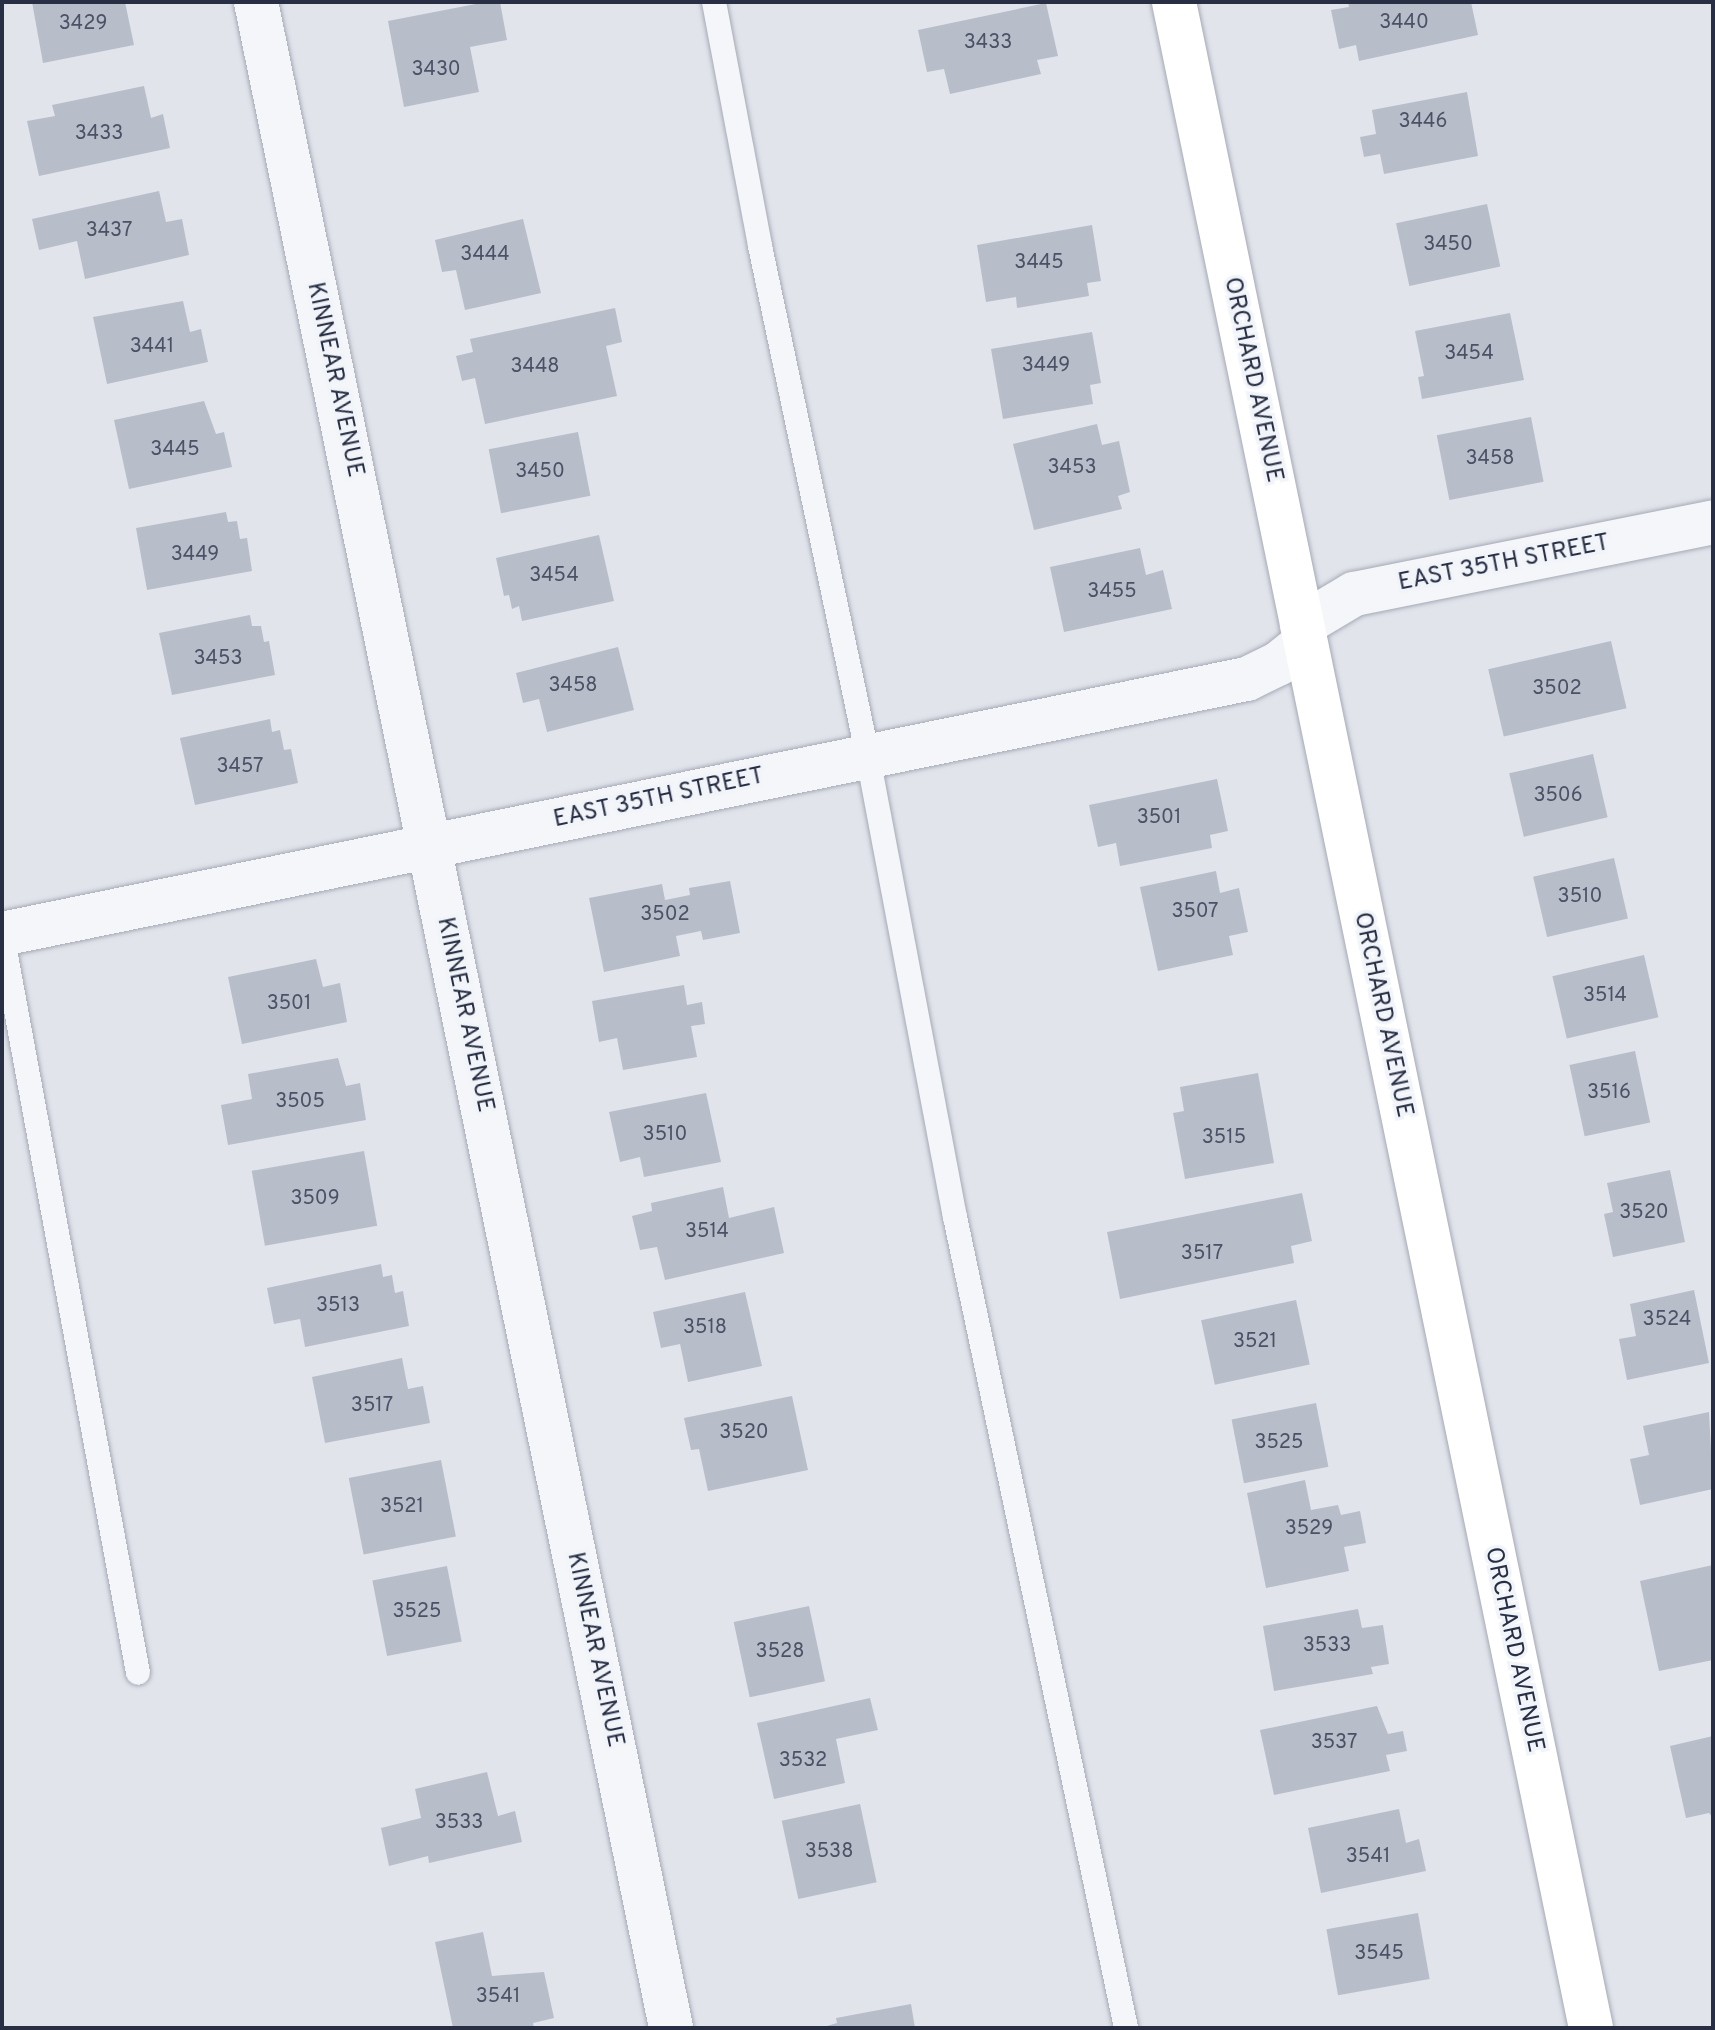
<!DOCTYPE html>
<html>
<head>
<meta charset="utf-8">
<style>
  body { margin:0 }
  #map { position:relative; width:1715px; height:2030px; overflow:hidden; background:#e1e4eb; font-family:Overpass,sans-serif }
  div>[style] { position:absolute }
  .building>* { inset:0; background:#b8bdca; transform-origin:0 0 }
  .roads { filter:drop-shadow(0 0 2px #a6aab6) drop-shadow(0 0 2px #a6aab6) }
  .lane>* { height:24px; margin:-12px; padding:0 12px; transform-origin:12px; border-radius:12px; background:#f5f6f9 }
  .street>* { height:44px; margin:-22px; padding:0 22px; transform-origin:22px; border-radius:22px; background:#f5f6f9 }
  .secondary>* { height:44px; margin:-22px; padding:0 22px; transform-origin:22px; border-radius:22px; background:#fff }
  span { translate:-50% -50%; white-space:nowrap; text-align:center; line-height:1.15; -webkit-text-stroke:7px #f1f4f8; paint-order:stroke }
  .number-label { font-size:20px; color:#4c5266 }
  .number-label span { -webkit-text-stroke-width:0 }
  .street-label { font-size:24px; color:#282f45 }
  .frame { position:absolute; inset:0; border:4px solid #282f45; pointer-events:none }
</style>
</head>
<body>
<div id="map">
  <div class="building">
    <div style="clip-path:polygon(32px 2px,125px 2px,134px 45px,43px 63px)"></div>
    <div style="clip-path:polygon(486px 2px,500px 2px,507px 40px,470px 47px,479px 92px,404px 107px,388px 21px)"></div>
    <div style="clip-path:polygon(1348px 2px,1471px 2px,1478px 35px,1359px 61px,1356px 45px,1339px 49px,1331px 10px,1349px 7px)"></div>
    <div style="clip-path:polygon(1046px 3px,1058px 56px,1037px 60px,1041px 74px,950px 94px,944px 69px,927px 72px,918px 30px)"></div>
    <div style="clip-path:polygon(144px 86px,151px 118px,163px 114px,170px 148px,39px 176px,27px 121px,55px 116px,52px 105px)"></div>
    <div style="clip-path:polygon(1467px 92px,1478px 156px,1384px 174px,1380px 154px,1364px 157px,1360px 137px,1376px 134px,1372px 110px)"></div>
    <div style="clip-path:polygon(159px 191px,166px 222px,182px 219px,189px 255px,85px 279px,77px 241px,39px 250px,32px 219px)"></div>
    <div style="left:1487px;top:204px;width:64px;height:93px;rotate:78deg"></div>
    <div style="clip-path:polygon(523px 219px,541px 293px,465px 310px,456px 270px,442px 272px,435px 240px)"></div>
    <div style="clip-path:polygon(1092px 225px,1101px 281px,1087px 283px,1089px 296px,1017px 308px,1016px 297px,986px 302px,977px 245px)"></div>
    <div style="clip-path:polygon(183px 301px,190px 332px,201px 329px,208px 362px,107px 384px,93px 317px)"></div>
    <div style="clip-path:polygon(615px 308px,622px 342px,606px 346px,617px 396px,485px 424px,475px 378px,462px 381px,456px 356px,473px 352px,470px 339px)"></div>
    <div style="clip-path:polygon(1510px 313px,1524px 380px,1422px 399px,1418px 377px,1424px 376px,1415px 331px)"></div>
    <div style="clip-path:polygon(1092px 332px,1101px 383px,1090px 385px,1093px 404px,1003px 419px,991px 349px)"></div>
    <div style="clip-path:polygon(204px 401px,216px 434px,224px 432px,232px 467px,129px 489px,114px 420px)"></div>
    <div style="left:1531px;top:417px;width:66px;height:96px;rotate:79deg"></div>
    <div style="clip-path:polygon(1097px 424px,1102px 445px,1119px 441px,1130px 492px,1118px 496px,1122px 509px,1034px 530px,1013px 444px)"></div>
    <div style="left:578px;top:432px;width:65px;height:91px;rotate:79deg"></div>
    <div style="clip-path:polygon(226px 512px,228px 522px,237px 521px,240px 539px,247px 538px,252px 571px,147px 590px,136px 528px)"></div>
    <div style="clip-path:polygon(599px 535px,614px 601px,522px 621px,519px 606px,512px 609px,509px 595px,504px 596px,496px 558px)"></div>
    <div style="clip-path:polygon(1140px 548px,1146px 575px,1163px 570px,1172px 609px,1064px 632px,1050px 567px)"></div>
    <div style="clip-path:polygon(250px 615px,252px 626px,261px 626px,264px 642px,269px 641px,275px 675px,172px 695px,159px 633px)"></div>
    <div style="left:1611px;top:641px;width:69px;height:126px;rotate:77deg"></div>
    <div style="clip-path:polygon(618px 647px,634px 710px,547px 732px,539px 699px,523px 703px,516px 673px)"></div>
    <div style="clip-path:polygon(270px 719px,272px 732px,280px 730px,284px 750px,291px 749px,298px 783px,195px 805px,180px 738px)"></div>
    <div style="left:1593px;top:754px;width:65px;height:86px;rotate:77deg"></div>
    <div style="clip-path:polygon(1217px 779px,1228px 831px,1210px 835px,1212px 848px,1120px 866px,1116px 843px,1098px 847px,1089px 805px)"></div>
    <div style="left:1614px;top:858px;width:62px;height:83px;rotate:77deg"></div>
    <div style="clip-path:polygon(1216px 871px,1220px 893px,1239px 888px,1248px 932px,1229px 936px,1233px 955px,1158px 971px,1140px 887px)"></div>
    <div style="clip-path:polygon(730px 881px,740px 933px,703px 940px,701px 931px,676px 936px,680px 956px,604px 972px,589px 898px,662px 884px,665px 900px,690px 895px,689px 888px)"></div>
    <div style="left:1644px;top:955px;width:64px;height:94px;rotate:77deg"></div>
    <div style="clip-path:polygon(316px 959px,323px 987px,340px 983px,347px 1022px,242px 1044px,228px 977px)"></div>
    <div style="clip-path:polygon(684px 985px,687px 1005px,702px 1002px,705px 1024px,691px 1026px,697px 1057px,623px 1070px,617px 1038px,599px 1042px,592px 1001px)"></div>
    <div style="left:1635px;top:1051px;width:73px;height:67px;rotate:78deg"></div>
    <div style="clip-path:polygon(338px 1058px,346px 1086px,360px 1083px,366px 1120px,228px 1145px,221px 1105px,252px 1099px,248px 1074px)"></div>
    <div style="clip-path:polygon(1258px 1073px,1274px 1163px,1185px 1179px,1173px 1113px,1184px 1111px,1180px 1087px)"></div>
    <div style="clip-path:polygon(706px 1093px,721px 1162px,644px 1177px,640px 1157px,620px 1162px,609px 1112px)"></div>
    <div style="left:364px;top:1151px;width:76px;height:114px;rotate:80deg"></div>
    <div style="clip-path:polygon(1670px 1170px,1685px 1242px,1613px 1257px,1604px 1214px,1613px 1212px,1607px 1183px)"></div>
    <div style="clip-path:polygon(723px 1187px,729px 1218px,774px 1207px,784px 1253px,665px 1280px,657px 1247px,640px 1250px,632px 1216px,652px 1211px,651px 1203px)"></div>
    <div style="clip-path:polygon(1302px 1193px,1312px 1241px,1291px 1246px,1294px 1263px,1120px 1299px,1107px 1232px)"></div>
    <div style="clip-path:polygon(381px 1264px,383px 1277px,392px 1275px,395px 1293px,403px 1291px,409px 1326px,305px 1347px,300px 1319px,274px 1324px,267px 1288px)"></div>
    <div style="clip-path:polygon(1694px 1290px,1709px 1363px,1627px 1380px,1619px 1339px,1636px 1336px,1630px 1304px)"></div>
    <div style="clip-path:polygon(745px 1292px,762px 1366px,688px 1382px,680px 1344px,661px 1348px,653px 1312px)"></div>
    <div style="left:1296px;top:1300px;width:66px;height:97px;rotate:78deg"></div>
    <div style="clip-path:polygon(402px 1358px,408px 1389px,423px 1386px,430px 1423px,325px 1443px,312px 1377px)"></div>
    <div style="clip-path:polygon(792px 1396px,808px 1470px,708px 1491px,699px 1449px,691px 1450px,684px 1418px)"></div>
    <div style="left:1316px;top:1403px;width:65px;height:86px;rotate:79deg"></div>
    <div style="clip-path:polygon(1709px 1412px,1713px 1489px,1640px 1505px,1630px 1459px,1649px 1455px,1643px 1426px)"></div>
    <div style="left:441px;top:1460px;width:78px;height:94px;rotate:79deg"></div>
    <div style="clip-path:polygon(1305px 1480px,1311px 1510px,1338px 1505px,1341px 1515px,1360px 1511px,1366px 1543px,1344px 1547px,1349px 1571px,1266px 1588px,1247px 1493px)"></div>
    <div style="clip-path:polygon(1713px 1565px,1713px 1660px,1659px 1671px,1640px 1581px)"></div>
    <div style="left:447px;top:1566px;width:77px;height:76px;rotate:79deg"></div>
    <div style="left:809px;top:1606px;width:77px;height:77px;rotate:78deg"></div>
    <div style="clip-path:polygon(1358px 1609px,1362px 1628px,1383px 1625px,1389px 1664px,1371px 1667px,1373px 1674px,1274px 1691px,1263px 1626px)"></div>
    <div style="clip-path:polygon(870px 1698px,878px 1730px,836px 1739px,845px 1783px,774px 1799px,757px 1723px)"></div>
    <div style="clip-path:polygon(1377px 1706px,1388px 1734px,1403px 1731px,1407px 1751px,1386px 1755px,1390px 1771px,1274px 1795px,1260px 1730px)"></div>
    <div style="clip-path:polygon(1713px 1736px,1713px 1818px,1709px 1813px,1686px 1818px,1670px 1746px)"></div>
    <div style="clip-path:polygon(487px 1772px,498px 1816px,515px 1811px,522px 1842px,429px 1863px,428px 1856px,389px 1866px,381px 1828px,421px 1818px,415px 1789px)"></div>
    <div style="left:860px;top:1804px;width:80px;height:80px;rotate:78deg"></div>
    <div style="clip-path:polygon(1399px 1809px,1406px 1843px,1419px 1839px,1426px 1871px,1321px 1893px,1308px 1828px)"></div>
    <div style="left:1418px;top:1913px;width:67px;height:93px;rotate:80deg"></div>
    <div style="clip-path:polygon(483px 1932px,492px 1976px,544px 1972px,554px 2018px,533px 2023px,534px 2028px,453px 2028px,435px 1942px)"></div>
    <div style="clip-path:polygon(911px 2004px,915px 2028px,820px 2028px,837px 2023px,836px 2018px)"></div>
  </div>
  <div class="roads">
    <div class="lane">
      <div style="left:714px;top:2px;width:248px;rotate:79.3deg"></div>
      <div style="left:760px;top:246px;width:522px;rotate:78.07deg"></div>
      <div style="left:868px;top:757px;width:468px;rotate:79.3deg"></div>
      <div style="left:955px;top:1217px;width:829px;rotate:78.09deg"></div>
      <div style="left:2px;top:934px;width:751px;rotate:79.57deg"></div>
    </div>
    <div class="street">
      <div style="left:256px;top:2px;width:2068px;rotate:78.42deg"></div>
      <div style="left:1302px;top:625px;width:61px;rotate:-30.8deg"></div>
      <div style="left:1354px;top:594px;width:366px;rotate:-11.3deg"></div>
      <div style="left:2px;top:934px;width:1271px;rotate:-11.58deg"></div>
      <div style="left:1247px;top:679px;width:34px;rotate:-26deg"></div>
      <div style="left:1278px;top:664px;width:35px;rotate:-39deg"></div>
    </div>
    <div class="secondary">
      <div style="left:1174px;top:2px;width:2068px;rotate:78.37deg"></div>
    </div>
  </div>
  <div class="number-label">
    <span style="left:1404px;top:23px">3440</span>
    <span style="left:83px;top:24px">3429</span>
    <span style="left:988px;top:43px">3433</span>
    <span style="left:436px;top:70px">3430</span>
    <span style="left:1423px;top:122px">3446</span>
    <span style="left:99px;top:134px">3433</span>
    <span style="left:109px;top:231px">3437</span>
    <span style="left:1448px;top:245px">3450</span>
    <span style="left:485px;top:255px">3444</span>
    <span style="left:1039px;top:263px">3445</span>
    <span style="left:152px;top:347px">3441</span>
    <span style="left:1469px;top:354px">3454</span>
    <span style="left:1046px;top:366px">3449</span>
    <span style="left:535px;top:367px">3448</span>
    <span style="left:175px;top:450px">3445</span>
    <span style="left:1490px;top:459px">3458</span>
    <span style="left:1072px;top:468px">3453</span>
    <span style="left:540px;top:472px">3450</span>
    <span style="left:195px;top:555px">3449</span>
    <span style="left:554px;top:576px">3454</span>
    <span style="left:1112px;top:592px">3455</span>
    <span style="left:218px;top:659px">3453</span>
    <span style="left:573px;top:686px">3458</span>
    <span style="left:1557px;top:689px">3502</span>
    <span style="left:240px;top:767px">3457</span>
    <span style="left:1558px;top:796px">3506</span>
    <span style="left:1159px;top:818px">3501</span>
    <span style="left:1580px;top:897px">3510</span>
    <span style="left:1195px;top:912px">3507</span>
    <span style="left:665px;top:915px">3502</span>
    <span style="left:1605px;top:996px">3514</span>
    <span style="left:289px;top:1004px">3501</span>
    <span style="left:1609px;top:1093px">3516</span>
    <span style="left:300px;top:1102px">3505</span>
    <span style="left:665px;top:1135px">3510</span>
    <span style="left:1224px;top:1138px">3515</span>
    <span style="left:315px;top:1199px">3509</span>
    <span style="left:1644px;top:1213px">3520</span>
    <span style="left:707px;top:1232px">3514</span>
    <span style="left:1202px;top:1254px">3517</span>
    <span style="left:338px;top:1306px">3513</span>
    <span style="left:1667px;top:1320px">3524</span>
    <span style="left:705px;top:1328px">3518</span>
    <span style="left:1255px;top:1342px">3521</span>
    <span style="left:372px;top:1406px">3517</span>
    <span style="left:744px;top:1433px">3520</span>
    <span style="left:1279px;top:1443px">3525</span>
    <span style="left:402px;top:1507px">3521</span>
    <span style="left:1309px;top:1529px">3529</span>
    <span style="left:417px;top:1612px">3525</span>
    <span style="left:1327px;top:1646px">3533</span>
    <span style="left:780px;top:1652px">3528</span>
    <span style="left:1334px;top:1743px">3537</span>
    <span style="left:803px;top:1761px">3532</span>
    <span style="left:459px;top:1823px">3533</span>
    <span style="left:829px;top:1852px">3538</span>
    <span style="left:1368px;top:1857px">3541</span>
    <span style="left:1379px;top:1954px">3545</span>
    <span style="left:498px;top:1997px">3541</span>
  </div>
  <div class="street-label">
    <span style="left:334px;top:380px;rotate:78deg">KINNEAR AVENUE</span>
    <span style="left:1252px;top:380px;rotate:78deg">ORCHARD AVENUE</span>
    <span style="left:1504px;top:564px;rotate:-11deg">EAST 35TH STREET</span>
    <span style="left:659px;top:799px;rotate:-12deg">EAST 35TH STREET</span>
    <span style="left:464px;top:1015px;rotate:78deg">KINNEAR AVENUE</span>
    <span style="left:1382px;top:1015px;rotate:78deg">ORCHARD AVENUE</span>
    <span style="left:594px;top:1650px;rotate:78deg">KINNEAR AVENUE</span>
    <span style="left:1513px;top:1650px;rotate:78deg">ORCHARD AVENUE</span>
  </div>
  <div class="frame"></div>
</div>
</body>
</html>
